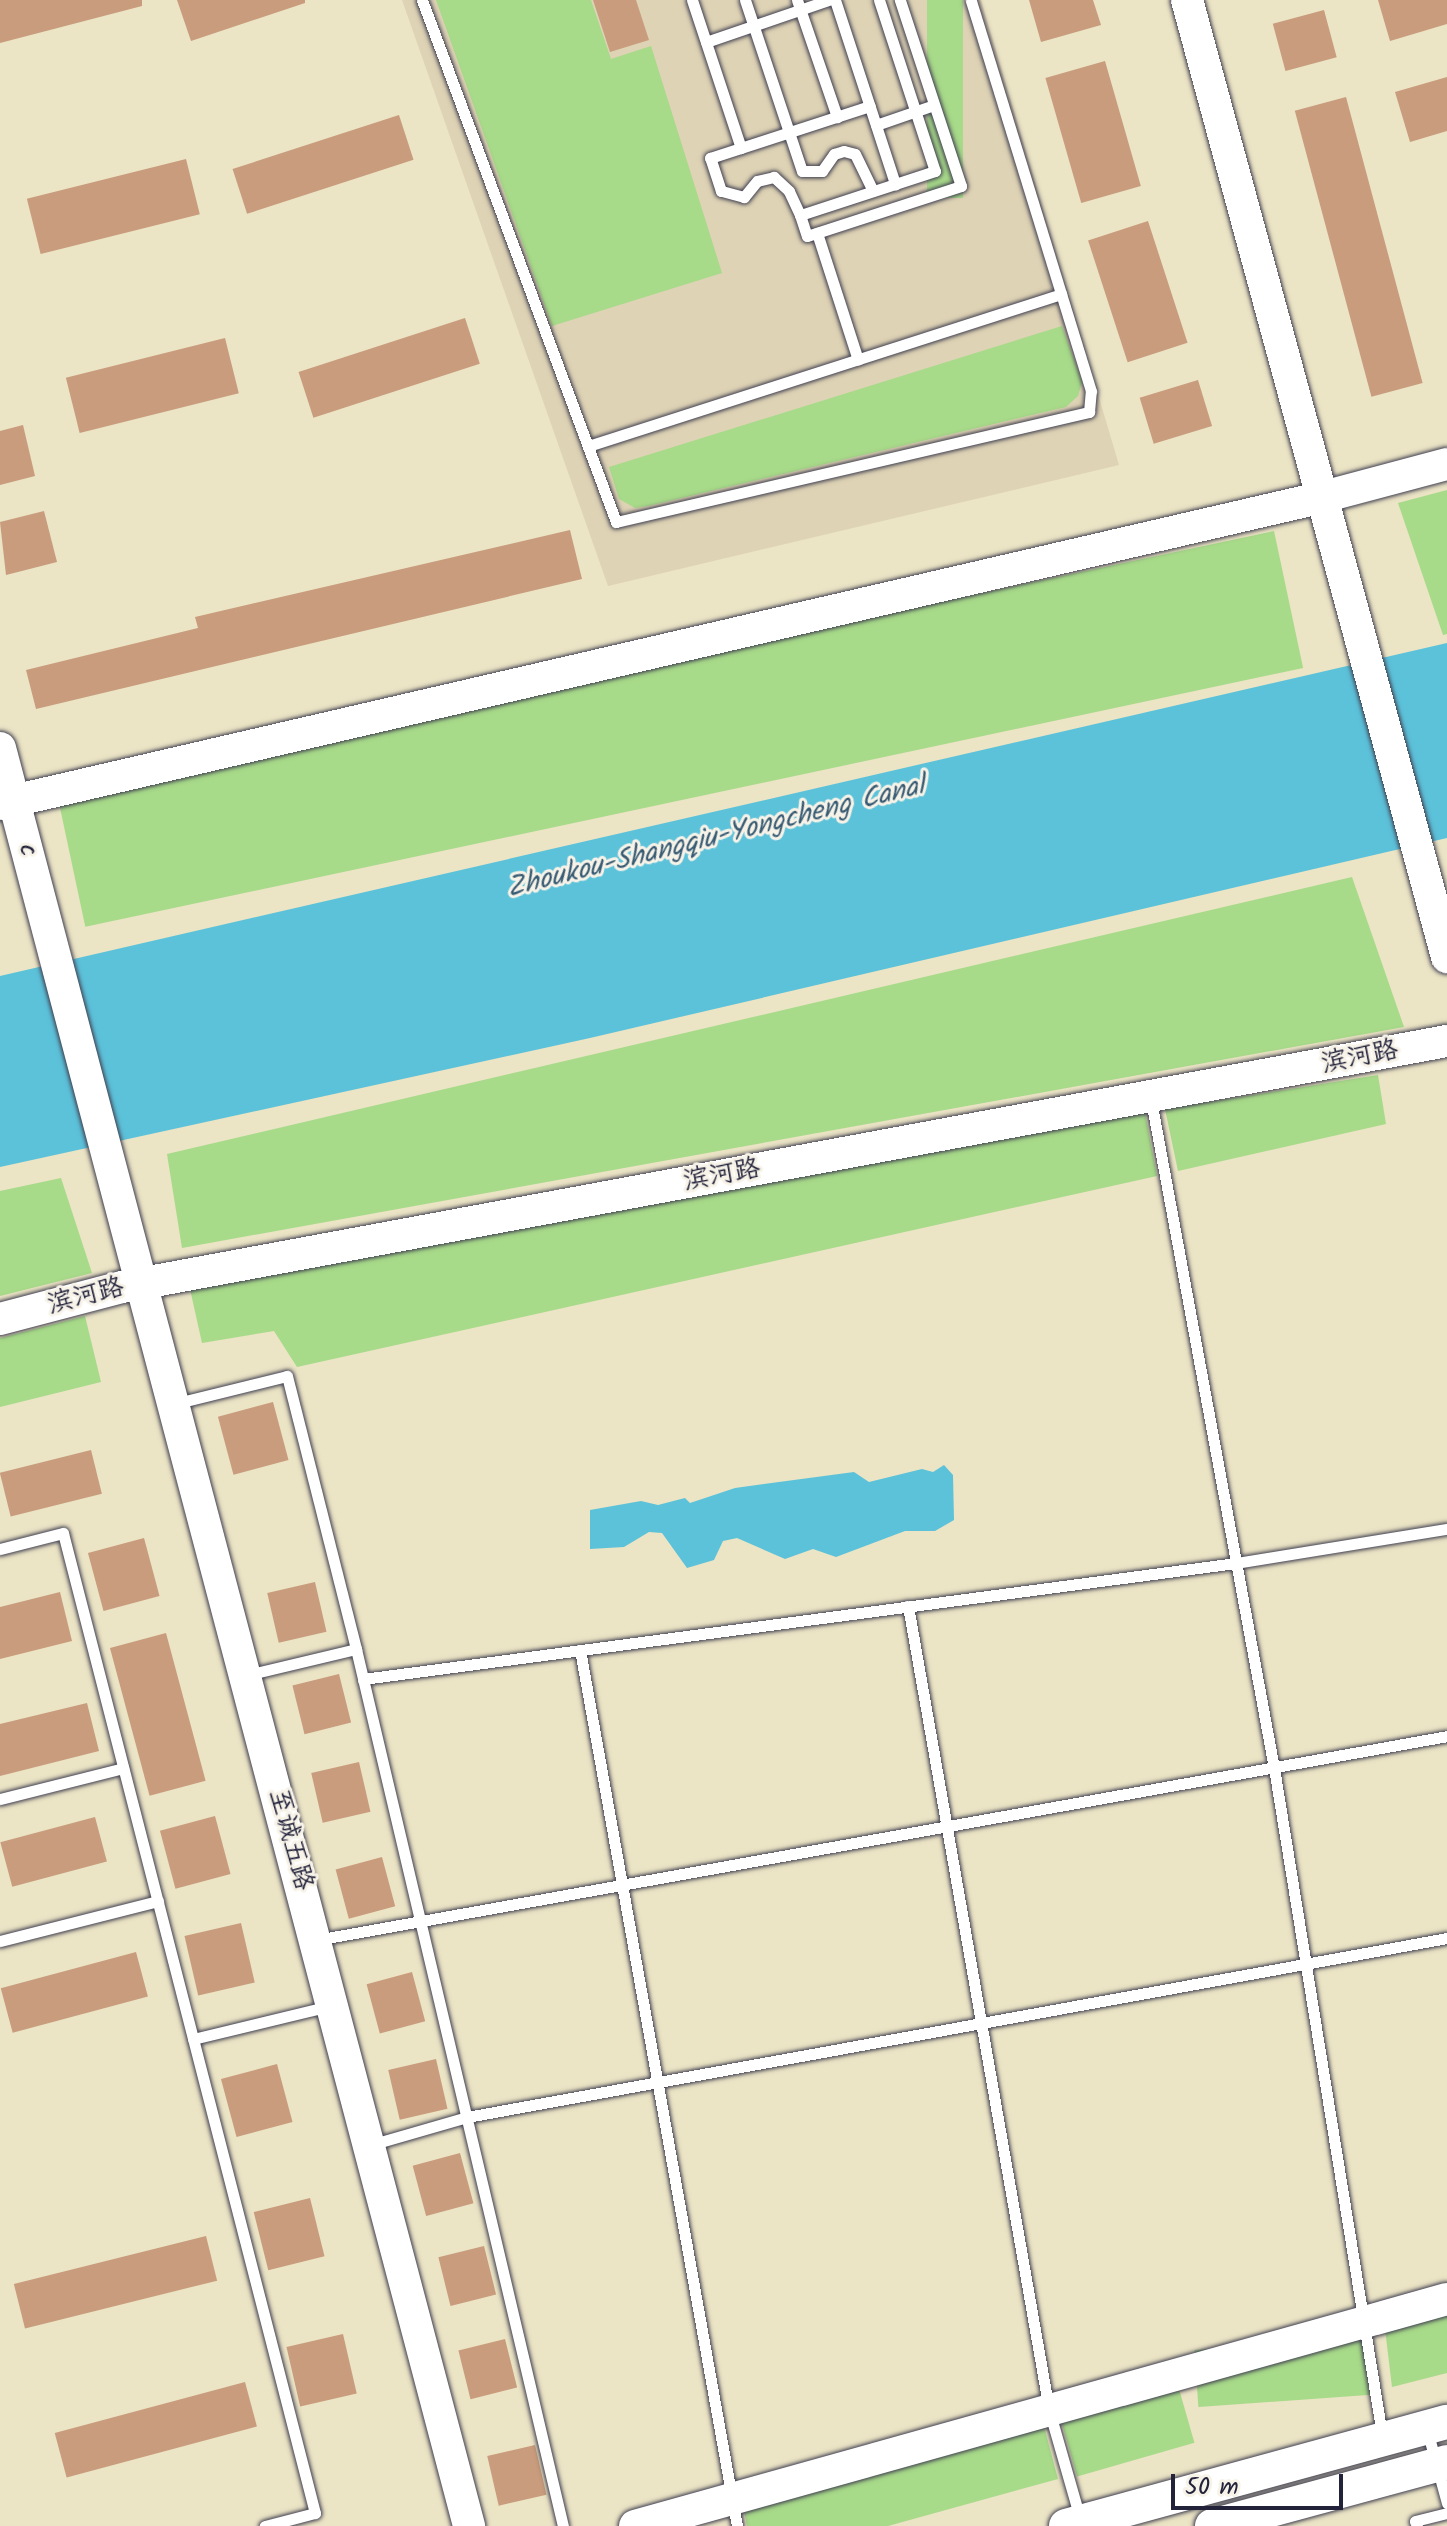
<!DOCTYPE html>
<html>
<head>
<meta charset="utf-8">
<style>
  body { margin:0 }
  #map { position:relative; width:1447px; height:2526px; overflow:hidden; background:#ebe4c5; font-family:Kalam,"LXGW WenKai TC",sans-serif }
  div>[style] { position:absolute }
  .built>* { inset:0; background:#ded3b5 }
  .green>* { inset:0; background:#a7da89; transform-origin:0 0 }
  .water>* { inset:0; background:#5cc2da }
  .building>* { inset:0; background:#c89c7c; transform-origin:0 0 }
  .roads { filter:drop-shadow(0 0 2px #403f50) drop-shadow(0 0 2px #403f50) }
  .lane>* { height:11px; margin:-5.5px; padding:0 5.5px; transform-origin:5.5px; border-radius:5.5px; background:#fff }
  .secondary>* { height:32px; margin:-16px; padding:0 16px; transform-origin:16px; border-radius:16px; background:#fff }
  .primary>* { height:34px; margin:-17px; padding:0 17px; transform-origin:17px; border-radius:17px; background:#fff }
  span { translate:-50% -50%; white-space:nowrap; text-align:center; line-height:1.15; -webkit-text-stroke:6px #f7f3e8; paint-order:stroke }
  .street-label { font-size:26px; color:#22223b }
  .water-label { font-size:28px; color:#365a73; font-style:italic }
  .scale { position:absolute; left:1171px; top:2474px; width:172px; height:36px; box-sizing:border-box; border:4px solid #22223b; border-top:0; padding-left:10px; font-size:24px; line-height:28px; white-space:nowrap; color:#22223b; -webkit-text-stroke:6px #f7f3e8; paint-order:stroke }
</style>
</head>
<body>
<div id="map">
  <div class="built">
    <div style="clip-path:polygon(402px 0,981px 0,1119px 465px,608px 586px)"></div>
  </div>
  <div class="green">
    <div style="clip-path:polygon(436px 0,591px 0,611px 59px,651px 46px,722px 273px,552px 326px)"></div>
    <div style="left:927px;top:0;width:36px;height:198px"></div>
    <div style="clip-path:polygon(1062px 326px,1082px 382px,1078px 396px,1066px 407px,648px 506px,635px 508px,619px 499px,609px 467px)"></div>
    <div style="clip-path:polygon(1447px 490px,1447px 634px,1443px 635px,1398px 503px)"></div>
    <div style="left:1274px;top:531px;width:140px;height:1245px;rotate:78deg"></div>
    <div style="clip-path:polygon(1352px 877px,1404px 1027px,182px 1248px,167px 1154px)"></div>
    <div style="clip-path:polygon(1378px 1075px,1386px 1124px,1178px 1171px,1165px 1109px)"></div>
    <div style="clip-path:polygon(1145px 1113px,1157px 1176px,297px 1367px,274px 1331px,202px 1343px,190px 1289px)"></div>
    <div style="clip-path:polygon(61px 1178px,92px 1273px,0 1296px,0 1191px)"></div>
    <div style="clip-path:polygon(85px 1316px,101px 1382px,0 1407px,0 1338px)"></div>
    <div style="clip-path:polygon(1447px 2313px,1447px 2373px,1392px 2387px,1385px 2329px)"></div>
    <div style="left:1367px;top:2338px;width:57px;height:173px;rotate:86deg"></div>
    <div style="left:1179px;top:2389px;width:56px;height:122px;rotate:74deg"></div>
    <div style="clip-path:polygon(1042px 2419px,1058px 2479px,888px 2526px,747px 2526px,742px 2501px)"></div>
  </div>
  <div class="water">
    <div style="clip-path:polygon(1447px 643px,1447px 838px,590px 1038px,0 1167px,0 976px)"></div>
    <div style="clip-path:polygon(944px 1465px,953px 1475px,954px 1520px,935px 1531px,905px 1531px,836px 1557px,813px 1549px,785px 1559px,737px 1538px,723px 1541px,714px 1560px,687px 1568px,662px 1533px,649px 1532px,624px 1547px,590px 1549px,590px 1510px,641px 1501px,658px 1505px,685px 1498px,690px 1503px,735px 1488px,854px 1472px,869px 1482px,922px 1469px,933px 1472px)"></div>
  </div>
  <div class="building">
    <div style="clip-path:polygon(0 0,142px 0,142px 6px,0 43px)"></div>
    <div style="clip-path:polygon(177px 0,305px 0,305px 3px,191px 41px)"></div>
    <div style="clip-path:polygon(593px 0,636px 0,649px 40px,610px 52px)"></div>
    <div style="clip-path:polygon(1029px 0,1093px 0,1101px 25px,1041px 42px)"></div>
    <div style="clip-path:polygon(1378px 0,1447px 0,1447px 24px,1390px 41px)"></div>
    <div style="left:1324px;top:10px;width:49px;height:53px;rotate:75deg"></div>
    <div style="left:1105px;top:61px;width:130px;height:62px;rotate:74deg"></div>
    <div style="clip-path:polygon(1447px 77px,1447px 131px,1410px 142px,1395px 92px)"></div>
    <div style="left:1346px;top:97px;width:296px;height:53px;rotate:75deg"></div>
    <div style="left:399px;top:115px;width:47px;height:175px;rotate:72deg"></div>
    <div style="left:186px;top:159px;width:57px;height:164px;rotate:76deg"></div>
    <div style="left:1148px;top:221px;width:128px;height:63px;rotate:72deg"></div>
    <div style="left:465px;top:318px;width:48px;height:175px;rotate:72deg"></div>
    <div style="left:225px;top:338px;width:57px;height:164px;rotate:76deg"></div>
    <div style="left:1198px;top:380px;width:48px;height:61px;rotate:73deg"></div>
    <div style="clip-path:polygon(23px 425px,35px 476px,0 485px,0 431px)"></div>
    <div style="clip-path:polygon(44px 511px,57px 562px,6px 575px,0 522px)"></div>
    <div style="clip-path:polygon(570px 530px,582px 579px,36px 709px,26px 670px,198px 628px,195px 617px)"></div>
    <div style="left:273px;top:1402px;width:60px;height:57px;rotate:75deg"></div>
    <div style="left:91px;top:1450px;width:45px;height:94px;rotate:76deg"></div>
    <div style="left:144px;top:1538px;width:60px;height:58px;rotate:75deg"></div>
    <div style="left:315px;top:1582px;width:51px;height:49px;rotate:77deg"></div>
    <div style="clip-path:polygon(60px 1592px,72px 1641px,0 1659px,0 1607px)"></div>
    <div style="left:166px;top:1633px;width:153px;height:58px;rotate:75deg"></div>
    <div style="left:339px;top:1674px;width:50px;height:48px;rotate:76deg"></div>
    <div style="clip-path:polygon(87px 1703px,99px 1751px,0 1776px,0 1724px)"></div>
    <div style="left:359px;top:1762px;width:51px;height:49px;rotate:77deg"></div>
    <div style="left:215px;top:1816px;width:60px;height:57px;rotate:75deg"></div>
    <div style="left:95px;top:1817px;width:46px;height:98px;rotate:75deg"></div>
    <div style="left:382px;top:1857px;width:51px;height:48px;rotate:75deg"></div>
    <div style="left:241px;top:1923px;width:61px;height:58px;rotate:77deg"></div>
    <div style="left:136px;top:1952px;width:46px;height:140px;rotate:75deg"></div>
    <div style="left:412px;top:1972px;width:51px;height:47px;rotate:75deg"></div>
    <div style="left:436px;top:2059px;width:51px;height:49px;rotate:77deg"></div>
    <div style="left:277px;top:2064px;width:60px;height:58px;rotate:75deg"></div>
    <div style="left:460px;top:2153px;width:52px;height:49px;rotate:75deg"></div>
    <div style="left:310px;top:2198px;width:60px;height:58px;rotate:76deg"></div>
    <div style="left:206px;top:2236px;width:46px;height:198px;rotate:76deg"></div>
    <div style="left:484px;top:2246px;width:50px;height:47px;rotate:76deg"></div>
    <div style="left:343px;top:2334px;width:61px;height:58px;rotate:77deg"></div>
    <div style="left:505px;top:2339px;width:50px;height:48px;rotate:76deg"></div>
    <div style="left:245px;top:2382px;width:46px;height:197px;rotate:75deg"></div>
    <div style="left:535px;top:2445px;width:51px;height:49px;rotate:77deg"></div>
  </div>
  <div class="roads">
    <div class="lane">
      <div style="left:422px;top:0;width:557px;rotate:69.61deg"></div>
      <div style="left:616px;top:522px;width:486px;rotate:-13.1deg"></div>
      <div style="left:1089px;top:412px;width:21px;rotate:-85deg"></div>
      <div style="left:1091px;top:391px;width:409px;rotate:-107.1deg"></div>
      <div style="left:692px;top:0;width:156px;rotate:71.7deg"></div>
      <div style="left:745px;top:0;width:180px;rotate:71.6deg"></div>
      <div style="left:802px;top:171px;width:20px"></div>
      <div style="left:822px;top:171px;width:21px;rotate:-55deg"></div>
      <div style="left:834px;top:154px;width:10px;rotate:-17deg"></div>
      <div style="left:844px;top:151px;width:11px;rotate:15deg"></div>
      <div style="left:855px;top:154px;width:41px;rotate:64.1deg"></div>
      <div style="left:797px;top:0;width:124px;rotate:71.1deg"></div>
      <div style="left:835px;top:0;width:194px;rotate:71.9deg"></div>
      <div style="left:879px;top:0;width:180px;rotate:71.9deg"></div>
      <div style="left:935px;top:171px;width:142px;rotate:161.9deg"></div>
      <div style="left:800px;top:215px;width:22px;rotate:72deg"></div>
      <div style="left:807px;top:236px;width:162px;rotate:-18deg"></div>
      <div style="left:961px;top:186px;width:196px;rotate:-108.2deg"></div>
      <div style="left:706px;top:42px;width:130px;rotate:-18.9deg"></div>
      <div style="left:876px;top:125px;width:61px;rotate:-19deg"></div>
      <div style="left:800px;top:215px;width:26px;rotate:-115deg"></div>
      <div style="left:789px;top:191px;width:21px;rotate:-137deg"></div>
      <div style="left:774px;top:177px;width:17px;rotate:167deg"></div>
      <div style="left:757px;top:181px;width:21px;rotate:129deg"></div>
      <div style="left:744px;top:197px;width:24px;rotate:-165deg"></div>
      <div style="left:721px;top:191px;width:35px;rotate:-108deg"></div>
      <div style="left:710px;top:158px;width:168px;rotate:-18deg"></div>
      <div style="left:817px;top:233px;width:133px;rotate:72.1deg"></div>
      <div style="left:588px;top:446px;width:497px;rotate:-17.8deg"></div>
      <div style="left:1151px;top:1100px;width:679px;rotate:79.57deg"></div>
      <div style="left:1274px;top:1768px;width:676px;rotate:80.8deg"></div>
      <div style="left:177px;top:1403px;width:113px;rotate:-13.8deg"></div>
      <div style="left:287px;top:1376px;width:282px;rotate:75.8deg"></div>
      <div style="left:0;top:1549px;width:65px;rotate:-14.3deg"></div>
      <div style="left:63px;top:1533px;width:1012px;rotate:75.58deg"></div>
      <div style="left:315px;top:2513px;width:52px;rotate:165.4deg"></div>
      <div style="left:908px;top:1606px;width:816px;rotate:80.05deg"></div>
      <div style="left:1049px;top:2410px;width:112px;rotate:74deg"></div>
      <div style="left:580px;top:1650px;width:890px;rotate:79.84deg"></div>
      <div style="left:247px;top:1675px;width:112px;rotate:-13.4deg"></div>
      <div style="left:356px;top:1649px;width:901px;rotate:76.72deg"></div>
      <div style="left:363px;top:1679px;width:881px;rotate:-7.57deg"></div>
      <div style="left:1236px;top:1563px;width:214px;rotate:-9.2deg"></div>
      <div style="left:0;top:1799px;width:127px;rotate:-14.1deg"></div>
      <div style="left:316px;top:1940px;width:1149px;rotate:-10.22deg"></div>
      <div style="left:0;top:1941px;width:163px;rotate:-14.2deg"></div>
      <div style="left:193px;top:2039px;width:140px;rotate:-13.6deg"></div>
      <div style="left:370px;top:2145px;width:101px;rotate:-16.1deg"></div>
      <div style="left:467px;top:2117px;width:996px;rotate:-10.35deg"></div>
      <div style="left:1427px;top:2430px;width:76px;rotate:74.7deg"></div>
      <div style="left:1417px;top:2526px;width:5px;rotate:-112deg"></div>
      <div style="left:1415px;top:2521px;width:33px;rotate:-14deg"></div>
    </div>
    <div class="secondary">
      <div style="left:1187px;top:0;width:992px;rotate:74.8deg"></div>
      <div style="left:0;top:748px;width:1839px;rotate:75.22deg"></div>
      <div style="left:0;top:804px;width:1354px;rotate:-13.06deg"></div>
      <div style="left:1319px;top:498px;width:132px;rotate:-14.9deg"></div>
      <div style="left:0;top:1319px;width:126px;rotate:-14.7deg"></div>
      <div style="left:122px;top:1287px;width:1348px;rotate:-10.52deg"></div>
      <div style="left:635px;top:2526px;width:843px;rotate:-15.62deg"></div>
    </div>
    <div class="primary">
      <div style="left:1066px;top:2526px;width:395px;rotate:-15.3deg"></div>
      <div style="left:1212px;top:2526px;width:244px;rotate:-15.2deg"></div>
    </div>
  </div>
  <div class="street-label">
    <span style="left:27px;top:850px;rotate:75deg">c</span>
    <span style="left:1360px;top:1058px;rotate:-11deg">滨河路</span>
    <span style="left:722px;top:1176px;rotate:-10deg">滨河路</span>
    <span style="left:86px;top:1297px;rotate:-14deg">滨河路</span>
    <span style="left:290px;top:1840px;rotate:75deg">至诚五路</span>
  </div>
  <div class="water-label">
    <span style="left:716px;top:838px;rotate:-14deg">Zhoukou-Shangqiu-Yongcheng Canal</span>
  </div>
  <div class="scale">50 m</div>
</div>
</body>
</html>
